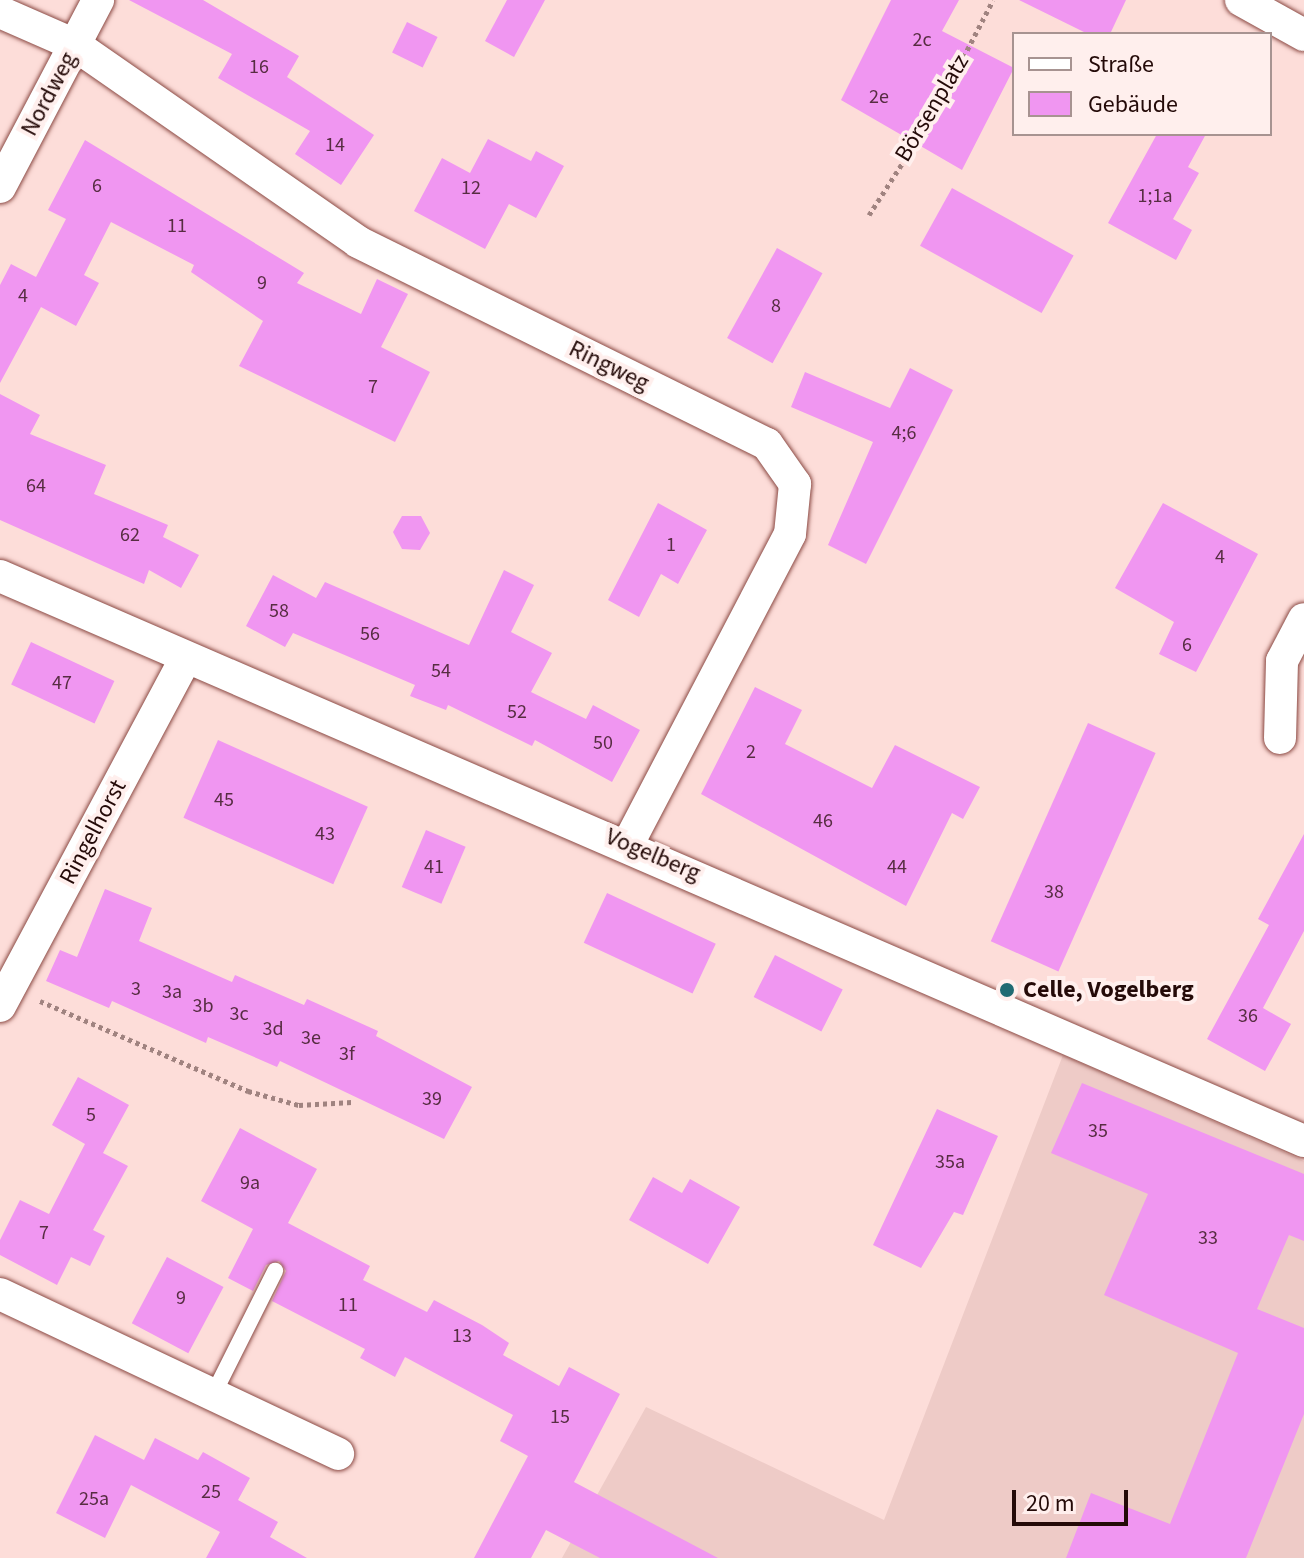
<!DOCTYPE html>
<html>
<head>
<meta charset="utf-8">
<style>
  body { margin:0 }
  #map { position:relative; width:1304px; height:1558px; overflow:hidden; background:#fdddd9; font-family:"Source Sans 3",sans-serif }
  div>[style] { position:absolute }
  .built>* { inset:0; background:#eecbc7 }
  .building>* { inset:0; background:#f096f1; transform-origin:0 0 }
  .path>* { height:5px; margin-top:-2.5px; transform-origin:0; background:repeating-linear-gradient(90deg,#a08380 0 4px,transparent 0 8px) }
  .roads { filter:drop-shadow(0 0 2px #8b4a44) drop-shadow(0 0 2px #8b4a44) }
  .lane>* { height:16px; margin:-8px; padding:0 8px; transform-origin:8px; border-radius:8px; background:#fff }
  .street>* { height:32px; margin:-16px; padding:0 16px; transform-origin:16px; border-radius:16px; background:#fff }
  .dots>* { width:22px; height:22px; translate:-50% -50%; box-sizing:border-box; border:4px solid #ffefed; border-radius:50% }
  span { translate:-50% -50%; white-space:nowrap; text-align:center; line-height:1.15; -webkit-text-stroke:8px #ffefed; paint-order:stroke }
  .number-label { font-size:20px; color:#572d42 }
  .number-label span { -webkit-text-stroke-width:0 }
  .street-label { font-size:24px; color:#240a08 }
  .poi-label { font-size:24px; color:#240a08; font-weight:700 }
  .left { translate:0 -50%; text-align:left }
  .legend { position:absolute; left:1012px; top:32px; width:260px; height:104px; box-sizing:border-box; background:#ffefed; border:2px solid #a79391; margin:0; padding:10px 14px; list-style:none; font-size:24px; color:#240a08 }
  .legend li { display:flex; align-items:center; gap:16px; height:40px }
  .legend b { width:40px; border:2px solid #a79391 }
  .scale { position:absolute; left:1012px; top:1490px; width:116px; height:36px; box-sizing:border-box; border:4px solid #240a08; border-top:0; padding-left:10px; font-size:24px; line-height:28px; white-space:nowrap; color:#240a08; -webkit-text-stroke:6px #ffefed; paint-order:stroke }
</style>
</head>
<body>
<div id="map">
  <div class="built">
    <div style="clip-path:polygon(1063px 1055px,1304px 1161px,1304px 1558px,562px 1558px,646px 1407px,884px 1520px)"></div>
  </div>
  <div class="building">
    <div style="clip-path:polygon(129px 0,203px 0,299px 56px,287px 77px,374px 135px,341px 185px,295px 154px,310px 131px,218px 78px,232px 54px)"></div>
    <div style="clip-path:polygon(507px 0,545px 0,514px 57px,485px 41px)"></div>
    <div style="clip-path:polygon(891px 0,959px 0,942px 31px,1014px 68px,962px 170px,841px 100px)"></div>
    <div style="clip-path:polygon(1019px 0,1126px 0,1110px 34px,1088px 34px)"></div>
    <div style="left:407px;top:22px;width:34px;height:34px;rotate:26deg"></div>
    <div style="clip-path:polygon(1157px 134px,1206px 134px,1188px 167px,1199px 173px,1173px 219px,1192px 230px,1176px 260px,1108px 223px)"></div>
    <div style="clip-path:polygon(488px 139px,531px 161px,536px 151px,564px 166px,536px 218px,509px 204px,485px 249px,414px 211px,442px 158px,470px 173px)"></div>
    <div style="clip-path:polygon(85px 140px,304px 273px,297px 283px,361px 314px,377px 279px,408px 294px,381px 347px,430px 372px,395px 442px,239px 366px,263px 321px,191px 272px,194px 265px,111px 222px,84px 275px,99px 283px,76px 326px,41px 307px,0 383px,0 285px,11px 264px,36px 277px,66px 219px,48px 210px)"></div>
    <div style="left:952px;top:188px;width:139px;height:66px;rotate:29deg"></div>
    <div style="left:777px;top:248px;width:52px;height:103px;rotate:29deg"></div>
    <div style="clip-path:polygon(910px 368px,953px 390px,866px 564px,828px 545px,873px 442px,791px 407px,805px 372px,890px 408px)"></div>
    <div style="clip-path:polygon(0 394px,40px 415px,30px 434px,106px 465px,94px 494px,168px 525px,163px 537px,199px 555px,181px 588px,149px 570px,144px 584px,0 520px)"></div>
    <div style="clip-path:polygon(658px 503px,707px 530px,678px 584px,661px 574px,639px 617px,608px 600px)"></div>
    <div style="clip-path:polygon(1163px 503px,1258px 554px,1196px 672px,1159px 654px,1174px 622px,1115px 588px)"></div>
    <div style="clip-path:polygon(402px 516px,421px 516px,430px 533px,420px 550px,402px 549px,393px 532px)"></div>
    <div style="clip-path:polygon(504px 570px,534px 585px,511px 632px,552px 653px,531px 692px,586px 719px,593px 705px,640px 730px,612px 782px,535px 740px,532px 746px,448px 705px,446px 710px,410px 696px,415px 685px,293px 633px,285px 647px,246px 626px,273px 575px,316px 598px,325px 582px,469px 645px)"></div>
    <div style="left:31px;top:642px;width:92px;height:47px;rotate:25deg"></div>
    <div style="clip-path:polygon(755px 687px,802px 710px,785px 744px,872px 788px,895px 745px,980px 787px,963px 819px,952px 813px,906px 906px,701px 794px)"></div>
    <div style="left:1088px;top:723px;width:74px;height:239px;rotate:24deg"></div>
    <div style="left:218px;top:740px;width:164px;height:85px;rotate:24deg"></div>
    <div style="left:426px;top:830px;width:43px;height:62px;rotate:23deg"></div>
    <div style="clip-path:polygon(1304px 834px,1304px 931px,1263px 1008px,1291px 1024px,1265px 1071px,1207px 1039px,1269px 925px,1258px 919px)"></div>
    <div style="clip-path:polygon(105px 889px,152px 908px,139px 941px,232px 982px,235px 975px,304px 1005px,307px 999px,378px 1031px,376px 1036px,472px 1087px,444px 1139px,280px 1061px,277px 1067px,208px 1037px,206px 1043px,112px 1001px,109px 1008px,46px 981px,60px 950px,77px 957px)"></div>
    <div style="left:607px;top:893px;width:120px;height:55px;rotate:25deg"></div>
    <div style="left:775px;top:955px;width:76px;height:47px;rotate:27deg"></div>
    <div style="clip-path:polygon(78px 1077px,129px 1105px,103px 1153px,128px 1166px,93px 1230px,105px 1236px,90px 1266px,71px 1257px,57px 1285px,0 1255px,0 1240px,20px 1200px,49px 1214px,85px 1144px,52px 1125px)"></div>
    <div style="clip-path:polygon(1082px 1083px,1304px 1174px,1304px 1241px,1289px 1235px,1257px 1309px,1304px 1328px,1304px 1414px,1246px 1558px,1066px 1558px,1091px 1493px,1170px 1524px,1238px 1353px,1104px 1295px,1148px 1194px,1051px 1153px)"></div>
    <div style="clip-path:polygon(937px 1109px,998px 1136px,963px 1215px,954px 1212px,921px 1268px,873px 1245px)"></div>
    <div style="clip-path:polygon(240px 1128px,317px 1169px,288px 1223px,370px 1266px,363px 1280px,427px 1312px,434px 1300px,482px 1325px,509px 1343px,503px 1355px,559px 1386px,569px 1367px,620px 1394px,574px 1482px,718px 1558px,600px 1558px,546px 1530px,531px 1558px,474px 1558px,528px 1456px,500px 1441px,513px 1415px,405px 1357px,395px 1377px,360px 1358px,365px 1349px,272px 1301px,286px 1271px,279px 1261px,266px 1265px,253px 1291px,228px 1278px,253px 1229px,201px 1201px)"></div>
    <div style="clip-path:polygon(653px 1177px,682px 1193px,690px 1179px,740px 1207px,708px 1264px,629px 1220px)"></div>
    <div style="left:167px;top:1257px;width:64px;height:75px;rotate:28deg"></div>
    <div style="clip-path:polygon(95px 1435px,144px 1460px,139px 1470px,155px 1438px,198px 1460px,203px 1452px,250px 1478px,238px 1500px,278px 1522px,270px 1537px,307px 1558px,206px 1558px,220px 1532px,131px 1485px,105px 1538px,56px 1513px)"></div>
  </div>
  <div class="path">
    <div style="left:869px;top:215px;width:120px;rotate:-57.2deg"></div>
    <div style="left:934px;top:114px;width:128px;rotate:-62.6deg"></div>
    <div style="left:40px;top:1001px;width:227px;rotate:23.4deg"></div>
    <div style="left:248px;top:1091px;width:53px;rotate:15.4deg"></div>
    <div style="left:299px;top:1105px;width:53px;rotate:-3.2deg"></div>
  </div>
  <div class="roads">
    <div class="lane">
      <div style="left:213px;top:1395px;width:139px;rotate:-63.4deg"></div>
    </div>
    <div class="street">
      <div style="left:1241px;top:0;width:72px;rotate:29.1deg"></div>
      <div style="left:0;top:12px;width:82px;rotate:23.7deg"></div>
      <div style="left:75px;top:45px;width:345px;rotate:34.8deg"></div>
      <div style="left:358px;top:242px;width:456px;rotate:26.3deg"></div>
      <div style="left:767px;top:444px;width:49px;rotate:55deg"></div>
      <div style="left:795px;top:484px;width:50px;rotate:95.7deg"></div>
      <div style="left:790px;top:534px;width:350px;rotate:117.6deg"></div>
      <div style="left:0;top:187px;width:211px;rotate:-62.3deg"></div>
      <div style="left:0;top:576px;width:1421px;rotate:23.43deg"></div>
      <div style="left:1280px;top:738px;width:77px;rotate:-88.5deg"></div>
      <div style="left:1282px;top:661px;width:47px;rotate:-62.4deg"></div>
      <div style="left:0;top:1006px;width:395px;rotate:-61.9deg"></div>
      <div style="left:0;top:1294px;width:374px;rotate:25.3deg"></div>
    </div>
  </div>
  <div class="dots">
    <div style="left:1007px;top:990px;background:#206b73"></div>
  </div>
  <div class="number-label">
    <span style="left:922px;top:40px">2c</span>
    <span style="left:259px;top:67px">16</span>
    <span style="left:879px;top:97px">2e</span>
    <span style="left:335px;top:145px">14</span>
    <span style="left:97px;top:186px">6</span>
    <span style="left:471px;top:188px">12</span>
    <span style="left:1155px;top:196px">1;1a</span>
    <span style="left:177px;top:226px">11</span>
    <span style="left:262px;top:283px">9</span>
    <span style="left:23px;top:296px">4</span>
    <span style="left:776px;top:306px">8</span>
    <span style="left:373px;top:387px">7</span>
    <span style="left:904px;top:433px">4;6</span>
    <span style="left:36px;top:486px">64</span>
    <span style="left:130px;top:535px">62</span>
    <span style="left:671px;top:545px">1</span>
    <span style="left:1220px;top:557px">4</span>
    <span style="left:279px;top:611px">58</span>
    <span style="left:370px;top:634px">56</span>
    <span style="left:1187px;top:645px">6</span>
    <span style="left:441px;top:671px">54</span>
    <span style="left:62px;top:683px">47</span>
    <span style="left:517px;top:712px">52</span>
    <span style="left:603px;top:743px">50</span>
    <span style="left:751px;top:752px">2</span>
    <span style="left:224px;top:800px">45</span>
    <span style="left:823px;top:821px">46</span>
    <span style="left:325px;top:834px">43</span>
    <span style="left:434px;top:867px">41</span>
    <span style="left:897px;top:867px">44</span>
    <span style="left:1054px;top:892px">38</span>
    <span style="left:136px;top:989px">3</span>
    <span style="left:172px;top:992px">3a</span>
    <span style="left:203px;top:1006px">3b</span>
    <span style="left:239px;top:1014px">3c</span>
    <span style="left:1248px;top:1016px">36</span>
    <span style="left:273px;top:1029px">3d</span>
    <span style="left:311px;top:1038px">3e</span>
    <span style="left:347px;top:1054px">3f</span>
    <span style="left:432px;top:1099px">39</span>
    <span style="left:91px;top:1115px">5</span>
    <span style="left:1098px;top:1131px">35</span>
    <span style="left:950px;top:1162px">35a</span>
    <span style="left:250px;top:1183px">9a</span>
    <span style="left:44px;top:1233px">7</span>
    <span style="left:1208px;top:1238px">33</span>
    <span style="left:181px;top:1298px">9</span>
    <span style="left:348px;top:1305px">11</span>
    <span style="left:462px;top:1336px">13</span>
    <span style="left:560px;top:1417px">15</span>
    <span style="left:211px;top:1492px">25</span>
    <span style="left:94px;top:1499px">25a</span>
  </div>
  <div class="street-label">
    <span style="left:49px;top:94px;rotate:-62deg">Nordweg</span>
    <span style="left:932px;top:108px;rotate:-59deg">Börsenplatz</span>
    <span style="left:609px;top:366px;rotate:26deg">Ringweg</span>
    <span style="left:93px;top:832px;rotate:-62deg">Ringelhorst</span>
    <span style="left:653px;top:855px;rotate:23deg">Vogelberg</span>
  </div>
  <div class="poi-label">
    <span class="left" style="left:1023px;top:990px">Celle, Vogelberg</span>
  </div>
  <ul class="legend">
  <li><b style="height:10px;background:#fff"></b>Straße</li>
  <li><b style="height:22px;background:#f096f1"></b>Gebäude</li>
  </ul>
  <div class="scale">20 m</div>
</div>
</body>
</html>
